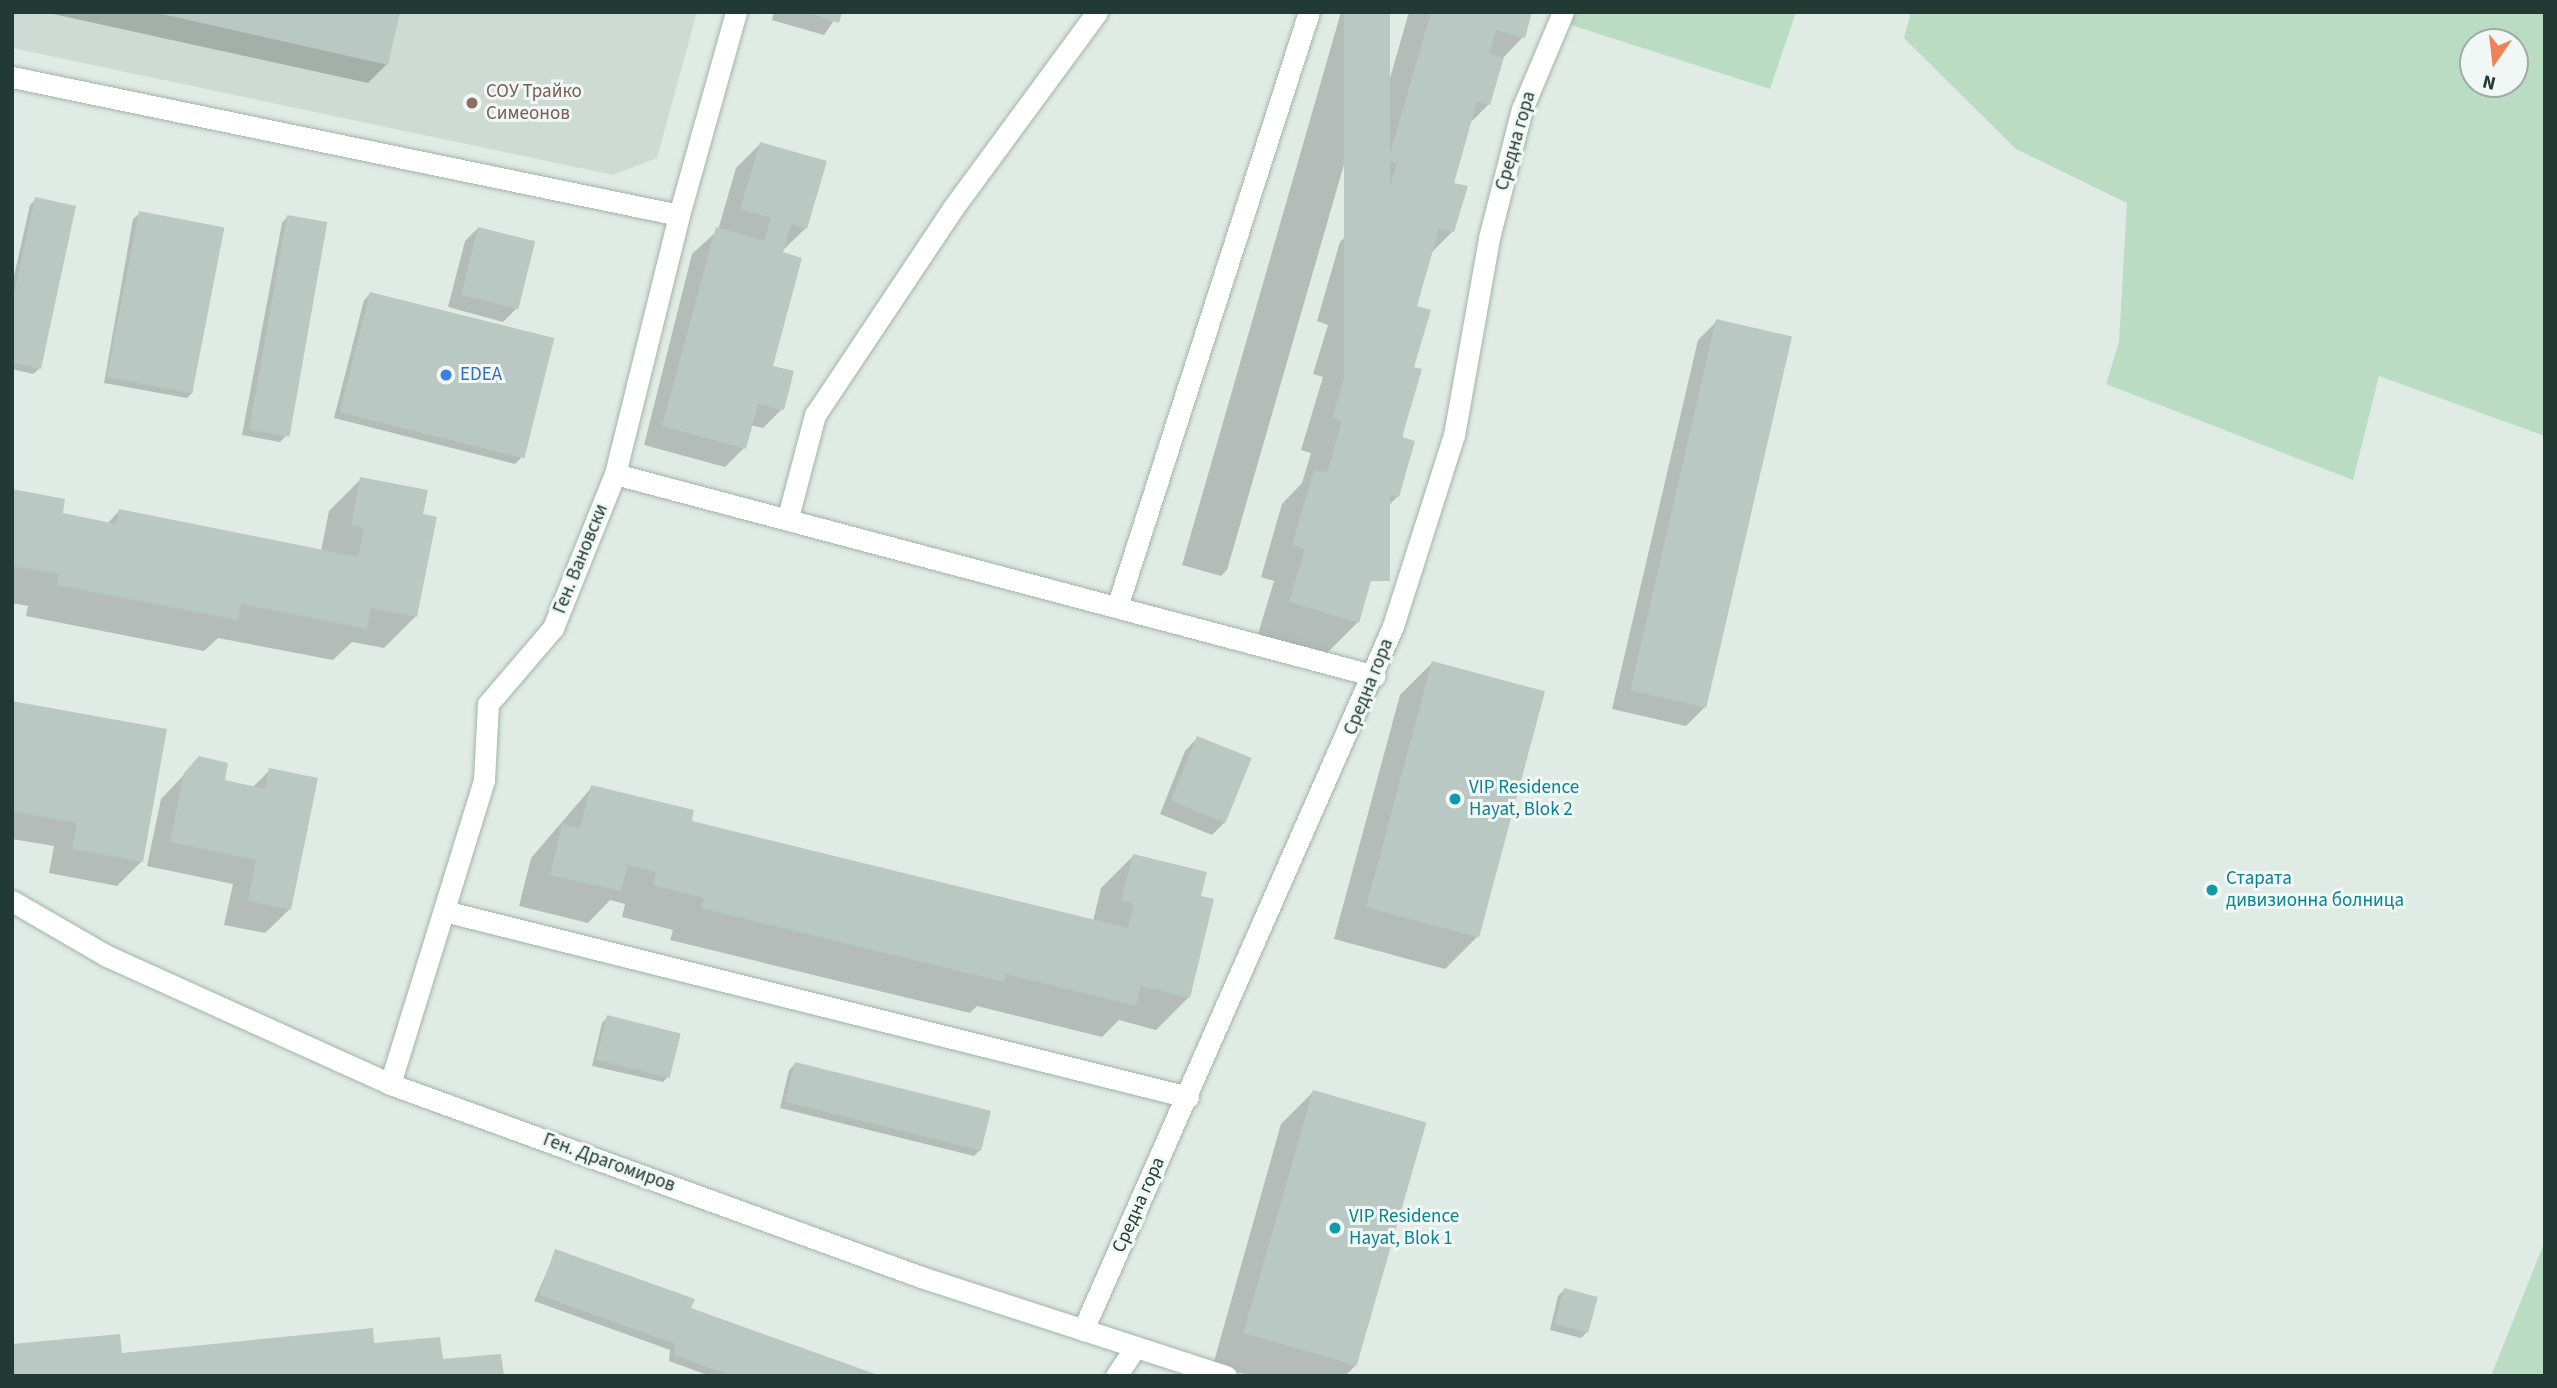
<!DOCTYPE html>
<html>
<head>
<meta charset="utf-8">
<style>
  body { margin:0 }
  #map { position:relative; width:2557px; height:1388px; overflow:hidden; background:#e0ebe6; font-family:"Source Sans 3",sans-serif }
  div>[style] { position:absolute }
  .built>* { inset:0; background:#cedbd5 }
  .green>* { inset:0; background:#b9dcc3 }
  .shadow>* { inset:0; background:#0003 }
  .building>* { inset:0; background:#b9c8c2; transform-origin:0 0 }
  .roads { filter:drop-shadow(0 0 2px #a3b3ad) drop-shadow(0 0 2px #a3b3ad) }
  .service>* { height:21px; margin:-10.5px; padding:0 10.5px; transform-origin:10.5px; border-radius:10.5px; background:#fff }
  .minor>* { height:21px; margin:-10.5px; padding:0 10.5px; transform-origin:10.5px; border-radius:10.5px; background:#fff }
  .dots>* { width:19px; height:19px; translate:-50% -50%; box-sizing:border-box; border:4px solid #f1f7f4; border-radius:50% }
  span { translate:-50% -50%; white-space:nowrap; text-align:center; line-height:1.15; -webkit-text-stroke:6px #f1f7f4; paint-order:stroke }
  .education-label { font-size:19px; color:#785e54 }
  .left { translate:0 -50%; text-align:left }
  .street-label { font-size:19px; color:#213b34 }
  .shop-label { font-size:19px; color:#366cbe }
  .culture-label { font-size:19px; color:#0d838f }
  .frame { position:absolute; inset:0; border:14px solid #213b34; pointer-events:none }
  .north { position:absolute; left:2459px; top:28px; width:70px; height:70px; box-sizing:border-box; background:#f1f7f4; border:2px solid #9eaca7; border-radius:50%; rotate:194deg; font-size:19px; font-weight:700; line-height:28px; text-align:center; color:#213b34 }
  .north::after { content:''; display:block; margin:auto; width:24px; height:32px; background:#ef815a; clip-path:polygon(50% 0,100% 100%,50% 72%,0 100%) }
</style>
</head>
<body>
<div id="map">
  <div class="built">
    <div style="clip-path:polygon(12px 12px,697px 12px,657px 158px,613px 175px,12px 48px)"></div>
  </div>
  <div class="green">
    <div style="clip-path:polygon(1564px 12px,1796px 12px,1770px 89px,1559px 21px)"></div>
    <div style="clip-path:polygon(evenodd,1911px 12px,2545px 12px,2545px 436px,2379px 376px,2353px 480px,2106px 384px,2119px 342px,2127px 203px,2016px 149px,1904px 38px,1911px 12px,2473px 42px,2515px 42px,2515px 84px,2473px 84px,2473px 42px)"></div>
    <div style="clip-path:polygon(2545px 1241px,2545px 1376px,2491px 1376px)"></div>
  </div>
  <div class="shadow">
    <div style="clip-path:polygon(44px 12px,398px 12px,387px 64px,368px 83px)"></div>
    <div style="clip-path:polygon(774px 12px,840px 12px,824px 35px,772px 20px)"></div>
    <div style="clip-path:polygon(1341px 12px,1388px 12px,1227px 570px,1221px 576px,1182px 565px)"></div>
    <div style="clip-path:polygon(1409px 12px,1531px 12px,1523px 37px,1502px 59px,1489px 104px,1469px 124px,1452px 184px,1453px 231px,1430px 254px,1415px 308px,1397px 497px,1380px 514px,1363px 573px,1358px 622px,1326px 654px,1258px 634px,1274px 581px,1261px 577px,1282px 504px,1302px 483px,1311px 453px,1301px 450px,1323px 377px,1313px 374px,1328px 325px,1317px 321px,1340px 242px,1357px 225px,1366px 195px,1357px 193px)"></div>
    <div style="clip-path:polygon(760px 144px,806px 228px,780px 253px,771px 367px,782px 409px,763px 428px,750px 425px,744px 448px,725px 467px,644px 445px,692px 254px,718px 230px,736px 168px)"></div>
    <div style="clip-path:polygon(36px 199px,40px 368px,33px 374px,12px 369px,12px 285px,30px 205px)"></div>
    <div style="clip-path:polygon(140px 213px,193px 392px,187px 398px,104px 383px,133px 219px)"></div>
    <div style="clip-path:polygon(288px 216px,286px 436px,280px 442px,242px 435px,282px 223px)"></div>
    <div style="clip-path:polygon(478px 228px,516px 309px,503px 322px,448px 307px,465px 241px)"></div>
    <div style="clip-path:polygon(370px 294px,521px 458px,515px 464px,334px 418px,364px 300px)"></div>
    <div style="clip-path:polygon(1717px 321px,1705px 707px,1686px 726px,1612px 709px,1698px 340px)"></div>
    <div style="clip-path:polygon(361px 479px,421px 516px,416px 616px,384px 648px,352px 642px,333px 660px,218px 638px,204px 651px,26px 616px,28px 606px,12px 603px,12px 491px,61px 514px,107px 524px,119px 511px,321px 551px,329px 511px)"></div>
    <div style="clip-path:polygon(1432px 663px,1477px 937px,1445px 969px,1334px 939px,1400px 695px)"></div>
    <div style="clip-path:polygon(12px 703px,142px 861px,117px 886px,49px 873px,54px 846px,12px 839px)"></div>
    <div style="clip-path:polygon(1197px 738px,1225px 822px,1212px 835px,1160px 814px,1185px 751px)"></div>
    <div style="clip-path:polygon(200px 758px,223px 781px,252px 788px,270px 770px,290px 909px,265px 933px,224px 925px,233px 884px,147px 866px,161px 799px)"></div>
    <div style="clip-path:polygon(592px 787px,689px 822px,1093px 921px,1101px 888px,1133px 856px,1198px 898px,1212px 900px,1188px 998px,1156px 1030px,1119px 1020px,1102px 1037px,977px 1006px,970px 1013px,670px 940px,673px 930px,622px 917px,625px 904px,610px 900px,588px 923px,519px 906px,531px 858px)"></div>
    <div style="clip-path:polygon(608px 1017px,669px 1076px,663px 1082px,592px 1066px,602px 1023px)"></div>
    <div style="clip-path:polygon(795px 1064px,980px 1150px,974px 1156px,780px 1108px,789px 1070px)"></div>
    <div style="clip-path:polygon(1313px 1092px,1356px 1365px,1345px 1376px,1251px 1376px,1213px 1365px,1281px 1124px)"></div>
    <div style="clip-path:polygon(556px 1251px,689px 1309px,877px 1376px,710px 1376px,669px 1361px,670px 1350px,534px 1301px)"></div>
    <div style="clip-path:polygon(1564px 1290px,1587px 1332px,1581px 1338px,1550px 1330px,1558px 1296px)"></div>
  </div>
  <div class="building">
    <div style="clip-path:polygon(153px 12px,400px 12px,388px 65px)"></div>
    <div style="clip-path:polygon(805px 12px,842px 12px,839px 23px)"></div>
    <div style="left:1344px;top:12px;width:46px;height:569px"></div>
    <div style="clip-path:polygon(1431px 12px,1532px 12px,1525px 38px,1496px 30px,1489px 53px,1504px 57px,1490px 105px,1477px 102px,1454px 183px,1468px 186px,1454px 232px,1439px 229px,1417px 306px,1431px 310px,1414px 367px,1422px 369px,1402px 437px,1415px 441px,1399px 497px,1388px 495px,1365px 572px,1373px 574px,1359px 623px,1289px 602px,1305px 549px,1292px 545px,1314px 470px,1327px 473px,1342px 421px,1332px 418px,1354px 345px,1344px 342px,1359px 293px,1348px 289px,1371px 208px,1383px 211px,1397px 163px,1388px 161px)"></div>
    <div style="clip-path:polygon(760px 142px,827px 161px,807px 229px,791px 224px,783px 252px,802px 258px,773px 366px,794px 371px,784px 410px,758px 404px,746px 449px,662px 426px,716px 227px,764px 241px,771px 218px,740px 209px)"></div>
    <div style="clip-path:polygon(35px 197px,76px 206px,41px 369px,12px 362px,12px 303px)"></div>
    <div style="left:139px;top:211px;width:87px;height:169px;rotate:11deg"></div>
    <div style="left:287px;top:215px;width:41px;height:218px;rotate:10deg"></div>
    <div style="left:478px;top:227px;width:59px;height:70px;rotate:14deg"></div>
    <div style="left:370px;top:292px;width:190px;height:124px;rotate:14deg"></div>
    <div style="left:1716px;top:319px;width:78px;height:381px;rotate:13deg"></div>
    <div style="clip-path:polygon(360px 477px,428px 490px,423px 514px,437px 517px,417px 617px,371px 608px,367px 629px,241px 604px,238px 620px,57px 585px,59px 574px,12px 566px,12px 489px,65px 499px,63px 513px,116px 524px,119px 509px,358px 557px,364px 528px,351px 525px)"></div>
    <div style="left:1432px;top:661px;width:117px;height:255px;rotate:15deg"></div>
    <div style="clip-path:polygon(12px 701px,167px 729px,143px 862px,72px 849px,77px 823px,12px 811px)"></div>
    <div style="left:1197px;top:736px;width:59px;height:70px;rotate:22deg"></div>
    <div style="clip-path:polygon(199px 756px,228px 763px,225px 780px,265px 789px,269px 768px,318px 778px,291px 910px,248px 901px,256px 860px,170px 842px,184px 773px)"></div>
    <div style="clip-path:polygon(591px 785px,694px 810px,692px 821px,1128px 928px,1134px 904px,1121px 900px,1133px 854px,1207px 872px,1201px 896px,1214px 899px,1190px 998px,1141px 986px,1136px 1006px,1006px 974px,1004px 982px,701px 908px,704px 898px,653px 885px,656px 872px,628px 865px,621px 891px,550px 875px,562px 824px,580px 828px)"></div>
    <div style="left:607px;top:1015px;width:76px;height:46px;rotate:14deg"></div>
    <div style="left:795px;top:1062px;width:202px;height:41px;rotate:14deg"></div>
    <div style="left:1313px;top:1090px;width:118px;height:253px;rotate:16deg"></div>
    <div style="clip-path:polygon(555px 1249px,695px 1299px,691px 1308px,881px 1376px,732px 1376px,674px 1355px,675px 1344px,539px 1295px)"></div>
    <div style="left:1564px;top:1288px;width:35px;height:37px;rotate:15deg"></div>
    <div style="clip-path:polygon(373px 1328px,374px 1343px,440px 1337px,443px 1359px,501px 1354px,504px 1376px,12px 1376px,12px 1344px,120px 1334px,122px 1353px)"></div>
  </div>
  <div class="roads">
    <div class="service">
      <div style="left:615px;top:474px;width:786px;rotate:14.88deg"></div>
      <div style="left:788px;top:517px;width:106px;rotate:-75.2deg"></div>
      <div style="left:815px;top:415px;width:249px;rotate:-56.3deg"></div>
      <div style="left:953px;top:208px;width:243px;rotate:-53.7deg"></div>
      <div style="left:1117px;top:607px;width:625px;rotate:-72.12deg"></div>
      <div style="left:444px;top:911px;width:767px;rotate:14.04deg"></div>
      <div style="left:1116px;top:1376px;width:34px;rotate:-56deg"></div>
    </div>
    <div class="minor">
      <div style="left:12px;top:77px;width:681px;rotate:11.69deg"></div>
      <div style="left:12px;top:901px;width:110px;rotate:30.1deg"></div>
      <div style="left:107px;top:956px;width:311px;rotate:24.3deg"></div>
      <div style="left:390px;top:1084px;width:565px;rotate:19.97deg"></div>
      <div style="left:921px;top:1277px;width:321px;rotate:18deg"></div>
      <div style="left:390px;top:1084px;width:318px;rotate:-72.8deg"></div>
      <div style="left:484px;top:780px;width:76px;rotate:-87deg"></div>
      <div style="left:488px;top:704px;width:100px;rotate:-49.5deg"></div>
      <div style="left:553px;top:628px;width:166px;rotate:-68.1deg"></div>
      <div style="left:615px;top:474px;width:267px;rotate:-76.1deg"></div>
      <div style="left:679px;top:215px;width:211px;rotate:-74.3deg"></div>
      <div style="left:1083px;top:1330px;width:769px;rotate:-66.23deg"></div>
      <div style="left:1393px;top:626px;width:201px;rotate:-72.3deg"></div>
      <div style="left:1454px;top:435px;width:200px;rotate:-79.9deg"></div>
      <div style="left:1489px;top:238px;width:133px;rotate:-75.7deg"></div>
      <div style="left:1522px;top:109px;width:105px;rotate:-67.1deg"></div>
    </div>
  </div>
  <div class="dots">
    <div style="left:472px;top:103px;background:#8d6e63"></div>
    <div style="left:446px;top:375px;background:#3f7fe0"></div>
    <div style="left:1455px;top:799px;background:#0f9aa8"></div>
    <div style="left:2212px;top:890px;background:#0f9aa8"></div>
    <div style="left:1335px;top:1228px;background:#0f9aa8"></div>
  </div>
  <div class="education-label">
    <span class="left" style="left:486px;top:103px">СОУ Трайко<br>Симеонов</span>
  </div>
  <div class="street-label">
    <span style="left:1516px;top:141px;rotate:-74deg">Средна гора</span>
    <span style="left:581px;top:559px;rotate:-68deg">Ген. Вановски</span>
    <span style="left:1369px;top:687px;rotate:-68deg">Средна гора</span>
    <span style="left:609px;top:1163px;rotate:20deg">Ген. Драгомиров</span>
    <span style="left:1139px;top:1205px;rotate:-66deg">Средна гора</span>
  </div>
  <div class="shop-label">
    <span class="left" style="left:460px;top:375px">EDEA</span>
  </div>
  <div class="culture-label">
    <span class="left" style="left:1469px;top:799px">VIP Residence<br>Hayat, Blok 2</span>
    <span class="left" style="left:2226px;top:890px">Старата<br>дивизионна болница</span>
    <span class="left" style="left:1349px;top:1228px">VIP Residence<br>Hayat, Blok 1</span>
  </div>
  <div class="frame"></div>
  <div class="north">N</div>
</div>
</body>
</html>
